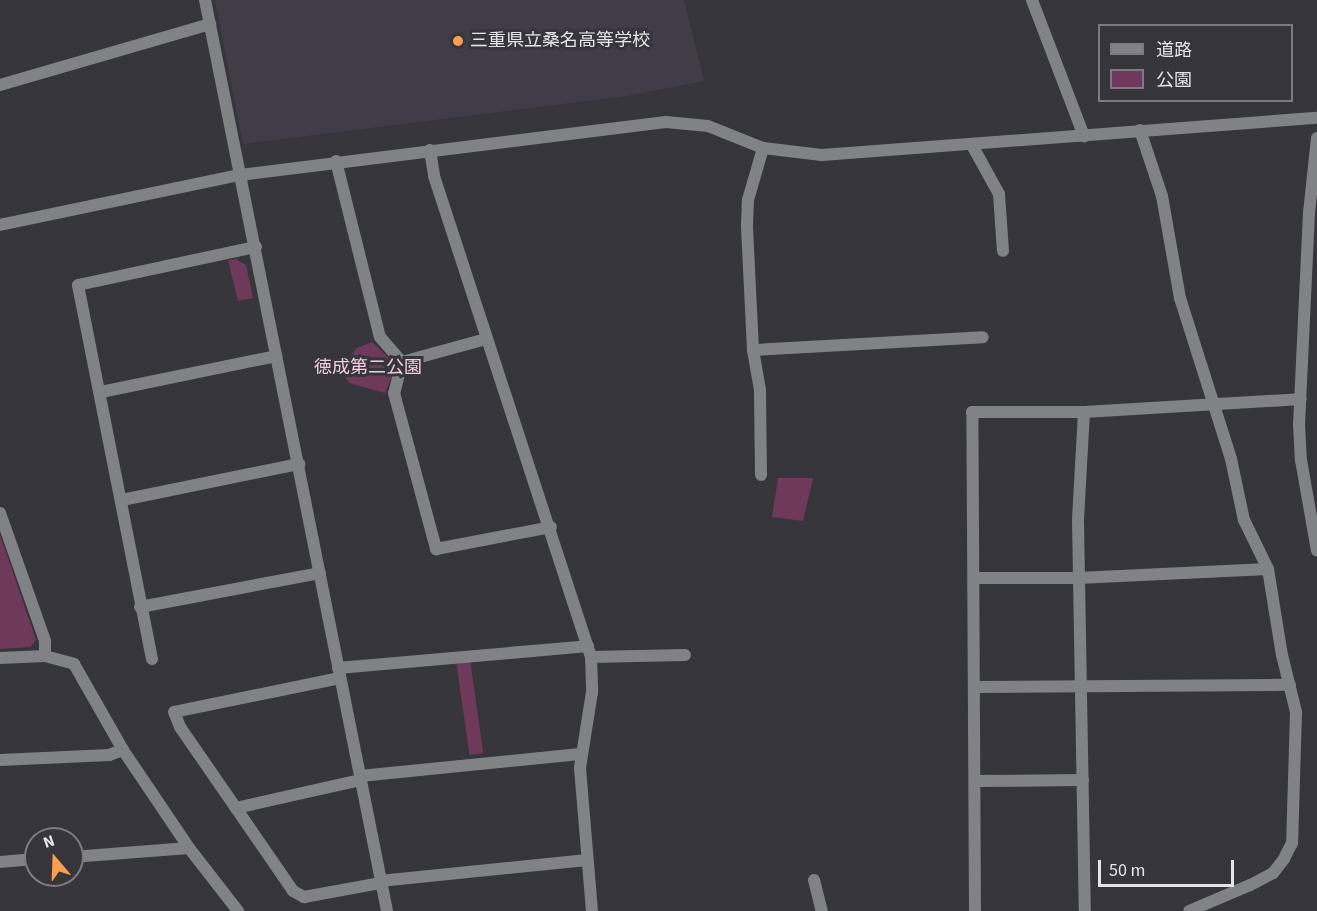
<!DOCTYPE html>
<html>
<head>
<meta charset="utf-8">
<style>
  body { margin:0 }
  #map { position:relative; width:1317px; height:911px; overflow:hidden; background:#37353c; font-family:"Source Sans 3","Noto Sans JP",sans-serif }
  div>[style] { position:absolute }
  .built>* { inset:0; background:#403d49 }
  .green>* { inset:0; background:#6f3959; transform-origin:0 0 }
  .minor>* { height:12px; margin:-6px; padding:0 6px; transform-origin:6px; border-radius:6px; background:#818285 }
  .tertiary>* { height:12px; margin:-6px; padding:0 6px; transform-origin:6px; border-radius:6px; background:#818285 }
  .dots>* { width:16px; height:16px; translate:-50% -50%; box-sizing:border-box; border:3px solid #37353c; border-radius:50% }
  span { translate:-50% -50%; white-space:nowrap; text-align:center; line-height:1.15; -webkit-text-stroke:6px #37353c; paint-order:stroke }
  .poi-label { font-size:18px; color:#e5e4e8 }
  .left { translate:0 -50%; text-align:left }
  .park-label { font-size:18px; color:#f4cae0 }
  .legend { position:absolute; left:1098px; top:24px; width:195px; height:78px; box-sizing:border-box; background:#37353c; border:2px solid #7d7b81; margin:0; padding:8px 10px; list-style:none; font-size:18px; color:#e5e4e8 }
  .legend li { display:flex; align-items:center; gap:12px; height:30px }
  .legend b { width:30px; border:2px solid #7d7b81 }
  .north { position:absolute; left:24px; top:827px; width:60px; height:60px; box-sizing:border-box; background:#37353c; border:2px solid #7d7b81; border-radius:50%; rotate:341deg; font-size:16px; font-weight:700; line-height:24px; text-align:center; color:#e5e4e8 }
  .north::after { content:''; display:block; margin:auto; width:21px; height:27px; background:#fb9e50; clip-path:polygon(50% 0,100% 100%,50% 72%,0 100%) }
  .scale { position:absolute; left:1098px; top:860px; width:136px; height:27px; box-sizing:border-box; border:3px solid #e5e4e8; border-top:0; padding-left:8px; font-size:18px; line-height:21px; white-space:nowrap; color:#e5e4e8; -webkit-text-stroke:4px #37353c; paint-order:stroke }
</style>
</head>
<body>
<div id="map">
  <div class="built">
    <div style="clip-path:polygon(215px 0,684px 0,704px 81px,626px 96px,243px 144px)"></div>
  </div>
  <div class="green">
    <div style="clip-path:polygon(236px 259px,246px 265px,253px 298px,238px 301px,228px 260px)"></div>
    <div style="clip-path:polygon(372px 342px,391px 360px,395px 369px,385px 393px,349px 383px,344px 375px,343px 366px,357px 348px)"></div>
    <div style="clip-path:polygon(778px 478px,813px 478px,803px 521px,772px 517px)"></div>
    <div style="clip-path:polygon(0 535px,36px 640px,30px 647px,0 649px)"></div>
    <div style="left:470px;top:659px;width:95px;height:14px;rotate:82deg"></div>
  </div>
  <div class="minor">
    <div style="left:205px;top:0;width:929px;rotate:78.7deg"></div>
    <div style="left:1032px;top:0;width:146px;rotate:69.1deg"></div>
    <div style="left:0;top:85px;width:219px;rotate:-16.2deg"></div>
    <div style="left:1140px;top:130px;width:70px;rotate:71.6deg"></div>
    <div style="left:1162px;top:196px;width:104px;rotate:80deg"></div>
    <div style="left:1180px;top:298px;width:169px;rotate:72.4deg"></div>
    <div style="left:1231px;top:459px;width:62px;rotate:78deg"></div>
    <div style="left:1244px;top:520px;width:55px;rotate:63.9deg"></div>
    <div style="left:1268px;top:569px;width:87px;rotate:80.8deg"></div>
    <div style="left:1282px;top:655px;width:59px;rotate:76.2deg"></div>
    <div style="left:1296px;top:712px;width:131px;rotate:91.7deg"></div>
    <div style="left:1292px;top:843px;width:18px;rotate:117deg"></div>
    <div style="left:1284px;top:859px;width:18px;rotate:128deg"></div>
    <div style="left:1273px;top:873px;width:26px;rotate:152deg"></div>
    <div style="left:1250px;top:885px;width:66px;rotate:156.9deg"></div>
    <div style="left:972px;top:145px;width:56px;rotate:61.1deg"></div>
    <div style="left:999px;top:194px;width:57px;rotate:86deg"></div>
    <div style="left:430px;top:150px;width:26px;rotate:81deg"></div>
    <div style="left:434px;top:176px;width:506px;rotate:71.92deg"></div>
    <div style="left:591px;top:657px;width:35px;rotate:88deg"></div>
    <div style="left:592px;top:692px;width:77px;rotate:99deg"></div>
    <div style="left:580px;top:768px;width:144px;rotate:85.2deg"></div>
    <div style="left:336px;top:161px;width:181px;rotate:76deg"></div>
    <div style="left:380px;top:337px;width:33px;rotate:49deg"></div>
    <div style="left:402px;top:362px;width:32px;rotate:104deg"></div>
    <div style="left:394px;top:393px;width:162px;rotate:74.9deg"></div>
    <div style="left:436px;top:549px;width:117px;rotate:-10.8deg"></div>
    <div style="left:753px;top:350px;width:230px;rotate:-3.2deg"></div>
    <div style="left:402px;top:362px;width:87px;rotate:-15.3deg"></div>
    <div style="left:101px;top:392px;width:179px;rotate:-11.6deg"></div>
    <div style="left:1084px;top:412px;width:109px;rotate:93.2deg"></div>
    <div style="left:1078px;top:521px;width:390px;rotate:89deg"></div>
    <div style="left:761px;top:475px;width:85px;rotate:-90.7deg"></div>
    <div style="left:760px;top:390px;width:41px;rotate:-99.9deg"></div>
    <div style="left:753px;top:350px;width:124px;rotate:-92.8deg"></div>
    <div style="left:747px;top:226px;width:26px;rotate:-88deg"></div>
    <div style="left:748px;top:200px;width:54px;rotate:-73.9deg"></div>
    <div style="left:122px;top:500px;width:181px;rotate:-11.5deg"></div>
    <div style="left:0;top:513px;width:136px;rotate:70.6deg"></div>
    <div style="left:45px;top:641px;width:15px;rotate:90deg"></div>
    <div style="left:975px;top:578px;width:103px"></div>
    <div style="left:1078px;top:578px;width:190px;rotate:-2.7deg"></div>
    <div style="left:140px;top:607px;width:183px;rotate:-10.7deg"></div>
    <div style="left:591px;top:657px;width:94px;rotate:-1.2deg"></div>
    <div style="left:0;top:658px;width:45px;rotate:-2.5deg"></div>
    <div style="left:45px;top:656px;width:30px;rotate:15deg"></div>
    <div style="left:74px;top:664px;width:99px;rotate:60.3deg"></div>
    <div style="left:123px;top:750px;width:118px;rotate:56deg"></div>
    <div style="left:189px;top:848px;width:80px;rotate:52.1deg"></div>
    <div style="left:152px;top:659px;width:381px;rotate:-101.2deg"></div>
    <div style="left:78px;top:285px;width:182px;rotate:-12.1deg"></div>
    <div style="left:338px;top:668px;width:251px;rotate:-5deg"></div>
    <div style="left:340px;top:678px;width:169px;rotate:168.4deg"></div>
    <div style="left:174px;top:712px;width:16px;rotate:68deg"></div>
    <div style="left:180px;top:727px;width:199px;rotate:55.4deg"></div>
    <div style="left:293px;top:891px;width:13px;rotate:29deg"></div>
    <div style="left:304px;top:897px;width:77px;rotate:-10.4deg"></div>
    <div style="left:975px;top:687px;width:315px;rotate:-0.4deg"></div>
    <div style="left:0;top:760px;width:109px;rotate:-2.6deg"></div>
    <div style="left:109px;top:755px;width:15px;rotate:-20deg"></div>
    <div style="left:360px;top:776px;width:221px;rotate:-5.7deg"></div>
    <div style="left:976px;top:781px;width:107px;rotate:-0.5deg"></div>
    <div style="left:236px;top:808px;width:127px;rotate:-12.7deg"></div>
    <div style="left:72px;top:857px;width:117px;rotate:-4.4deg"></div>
    <div style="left:0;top:862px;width:36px;rotate:-5deg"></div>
    <div style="left:814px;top:880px;width:32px;rotate:76deg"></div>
    <div style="left:380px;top:881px;width:208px;rotate:-5.8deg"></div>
    <div style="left:975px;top:911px;width:499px;rotate:-90.3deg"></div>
    <div style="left:972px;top:412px;width:112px"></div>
    <div style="left:1084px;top:412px;width:217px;rotate:-3.4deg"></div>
  </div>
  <div class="tertiary">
    <div style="left:1317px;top:138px;width:75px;rotate:96.1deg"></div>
    <div style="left:1309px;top:213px;width:211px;rotate:92.7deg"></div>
    <div style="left:1299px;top:424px;width:36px;rotate:87deg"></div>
    <div style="left:1301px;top:460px;width:92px;rotate:80deg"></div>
    <div style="left:0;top:225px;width:245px;rotate:-11.8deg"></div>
    <div style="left:240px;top:175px;width:429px;rotate:-7.1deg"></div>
    <div style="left:666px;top:122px;width:42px;rotate:5.4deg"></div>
    <div style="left:708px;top:126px;width:59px;rotate:21.8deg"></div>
    <div style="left:763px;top:148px;width:59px;rotate:6.8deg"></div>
    <div style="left:822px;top:155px;width:496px;rotate:-4.3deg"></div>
  </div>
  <div class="dots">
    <div style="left:458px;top:41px;background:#fb9e50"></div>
  </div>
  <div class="poi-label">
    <span class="left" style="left:470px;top:41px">三重県立桑名高等学校</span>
  </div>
  <div class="park-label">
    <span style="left:368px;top:368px">徳成第二公園</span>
  </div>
  <ul class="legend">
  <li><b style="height:8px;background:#818285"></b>道路</li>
  <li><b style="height:16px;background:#6f3959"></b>公園</li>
  </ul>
  <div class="north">N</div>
  <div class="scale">50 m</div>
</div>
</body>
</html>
